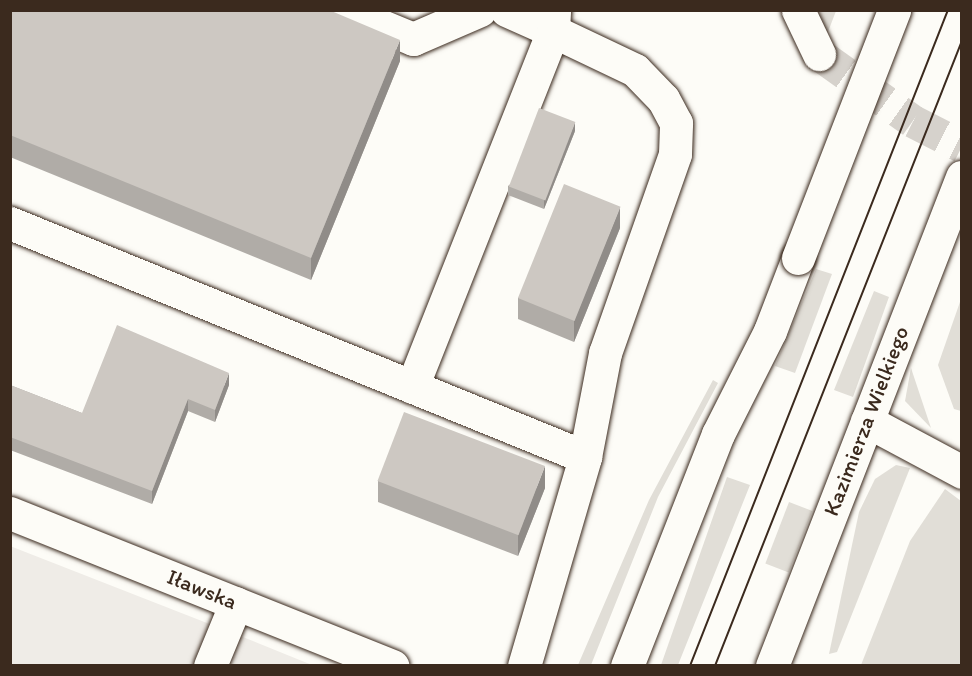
<!DOCTYPE html>
<html>
<head>
<meta charset="utf-8">
<style>
  body { margin:0 }
  #map { position:relative; width:972px; height:676px; overflow:hidden; background:#fdfcf7; font-family:Itim,sans-serif }
  div>[style] { position:absolute }
  .built>* { inset:0; background:#efece7 }
  .green>* { inset:0; background:#e1ded7; transform-origin:0 0 }
  .minor-tunnel>* { height:33px; margin-top:-16.5px; transform-origin:0; background:repeating-linear-gradient(90deg,#d6d2cc 0 33px,transparent 0 49px) }
  .roads { filter:drop-shadow(0 0 2px #3b2a1e) drop-shadow(0 0 2px #3b2a1e) }
  .minor>* { height:33px; margin:-16.5px; padding:0 16.5px; transform-origin:16.5px; border-radius:16.5px; background:#fdfcf7 }
  .major>* { height:33px; margin:-16.5px; padding:0 16.5px; transform-origin:16.5px; border-radius:16.5px; background:#fdfcf7 }
  .tram>* { height:1.5px; margin:-0.75px; padding:0 0.75px; transform-origin:0.75px; border-radius:0.75px; background:#3b2a1e }
  .bridges { filter:drop-shadow(0 0 2px #3b2a1e) drop-shadow(0 0 2px #3b2a1e) }
  .major-bridge>* { height:33px; margin:-16.5px; padding:0 16.5px; transform-origin:16.5px; border-radius:16.5px; background:#fdfcf7 }
  .wall>* { inset:0; background:#b0aca7 }
  .shaded-wall>* { inset:0; background:#908c88 }
  .building>* { inset:0; background:#cdc8c2; transform-origin:0 0 }
  span { translate:-50% -50%; white-space:nowrap; text-align:center; line-height:1.15; -webkit-text-stroke:4.5px #fdfcf7; paint-order:stroke }
  .street-label { font-size:22px; color:#3b2a1e }
  .frame { position:absolute; inset:0; border:12px solid #3b2a1e; pointer-events:none }
</style>
</head>
<body>
<div id="map">
  <div class="built">
    <div style="clip-path:polygon(10px 546px,253px 641px,312px 665px,11px 665px)"></div>
  </div>
  <div class="green">
    <div style="clip-path:polygon(815px 11px,836px 11px,826px 37px)"></div>
    <div style="clip-path:polygon(816px 269px,832px 274px,795px 373px,775px 366px)"></div>
    <div style="clip-path:polygon(874px 291px,889px 297px,853px 397px,834px 390px)"></div>
    <div style="clip-path:polygon(961px 299px,961px 411px,954px 409px,938px 365px)"></div>
    <div style="clip-path:polygon(911px 368px,931px 428px,905px 401px)"></div>
    <div style="clip-path:polygon(713px 380px,718px 383px,658px 497px,591px 665px,578px 665px,649px 500px)"></div>
    <div style="clip-path:polygon(896px 465px,910px 468px,837px 652px,829px 654px,859px 512px,875px 479px)"></div>
    <div style="clip-path:polygon(727px 477px,750px 485px,678px 665px,661px 665px)"></div>
    <div style="clip-path:polygon(945px 489px,961px 501px,961px 665px,861px 665px,910px 541px)"></div>
    <div style="left:789px;top:502px;width:25px;height:66px;rotate:21deg"></div>
  </div>
  <div class="minor-tunnel">
    <div style="left:819px;top:54px;width:115px;rotate:35.5deg"></div>
    <div style="left:913px;top:121px;width:55px;rotate:27deg"></div>
  </div>
  <div class="roads">
    <div class="minor">
      <div style="left:343px;top:10px;width:76px;rotate:22.5deg"></div>
      <div style="left:413px;top:39px;width:73px;rotate:-23.4deg"></div>
      <div style="left:798px;top:10px;width:49px;rotate:64.5deg"></div>
      <div style="left:10px;top:223px;width:621px;rotate:22.14deg"></div>
      <div style="left:412px;top:387px;width:383px;rotate:-68.4deg"></div>
      <div style="left:553px;top:31px;width:51px;rotate:-155.9deg"></div>
      <div style="left:867px;top:421px;width:108px;rotate:28.2deg"></div>
      <div style="left:10px;top:513px;width:412px;rotate:21.8deg"></div>
      <div style="left:210px;top:666px;width:68px;rotate:-67.6deg"></div>
      <div style="left:524px;top:666px;width:218px;rotate:-73.7deg"></div>
      <div style="left:585px;top:457px;width:106px;rotate:-79.1deg"></div>
      <div style="left:605px;top:353px;width:211px;rotate:-70.6deg"></div>
      <div style="left:675px;top:154px;width:31px;rotate:-88deg"></div>
      <div style="left:676px;top:123px;width:27px;rotate:-118deg"></div>
      <div style="left:663px;top:99px;width:40px;rotate:-134deg"></div>
      <div style="left:635px;top:70px;width:91px;rotate:-154.6deg"></div>
      <div style="left:553px;top:31px;width:21px;rotate:-87deg"></div>
    </div>
    <div class="major">
      <div style="left:627px;top:666px;width:249px;rotate:-68.6deg"></div>
      <div style="left:718px;top:434px;width:115px;rotate:-63.2deg"></div>
      <div style="left:770px;top:331px;width:78px;rotate:-69deg"></div>
      <div style="left:772px;top:666px;width:525px;rotate:-68.77deg"></div>
    </div>
  </div>
  <div class="tram">
    <div style="left:690px;top:666px;width:705px;rotate:-68.53deg"></div>
    <div style="left:715px;top:666px;width:672px;rotate:-68.44deg"></div>
  </div>
  <div class="bridges">
    <div class="major-bridge">
      <div style="left:798px;top:258px;width:266px;rotate:-68.8deg"></div>
    </div>
  </div>
  <div class="wall">
    <div style="clip-path:polygon(10px 10px,400px 61px,311px 280px,10px 157px)"></div>
    <div style="clip-path:polygon(575px 131px,544px 209px,508px 195px,508px 186px)"></div>
    <div style="clip-path:polygon(620px 228px,574px 342px,518px 319px,518px 298px)"></div>
    <div style="clip-path:polygon(10px 385px,82px 413px,229px 385px,215px 422px,188px 411px,152px 504px,10px 450px)"></div>
    <div style="clip-path:polygon(378px 481px,545px 488px,518px 556px,378px 502px)"></div>
  </div>
  <div class="shaded-wall">
    <div style="clip-path:polygon(400px 40px,400px 61px,311px 280px,311px 258px)"></div>
    <div style="clip-path:polygon(575px 122px,575px 131px,544px 209px,544px 200px)"></div>
    <div style="clip-path:polygon(620px 207px,620px 228px,574px 342px,574px 321px)"></div>
    <div style="clip-path:polygon(229px 373px,229px 385px,215px 422px,215px 410px)"></div>
    <div style="clip-path:polygon(188px 399px,188px 411px,152px 504px,152px 491px)"></div>
    <div style="clip-path:polygon(545px 466px,545px 488px,518px 556px,518px 535px)"></div>
  </div>
  <div class="building">
    <div style="clip-path:polygon(10px 10px,329px 10px,400px 40px,311px 258px,10px 135px)"></div>
    <div style="left:539px;top:108px;width:39px;height:84px;rotate:21deg"></div>
    <div style="left:564px;top:184px;width:61px;height:123px;rotate:22deg"></div>
    <div style="clip-path:polygon(117px 325px,229px 373px,215px 410px,188px 399px,152px 491px,10px 437px,10px 385px,82px 413px)"></div>
    <div style="left:404px;top:412px;width:151px;height:74px;rotate:21deg"></div>
  </div>
  <div class="street-label">
    <span style="left:866px;top:421px;rotate:-69deg">Kazimierza Wielkiego</span>
    <span style="left:202px;top:589px;rotate:22deg">Iławska</span>
  </div>
  <div class="frame"></div>
</div>
</body>
</html>
